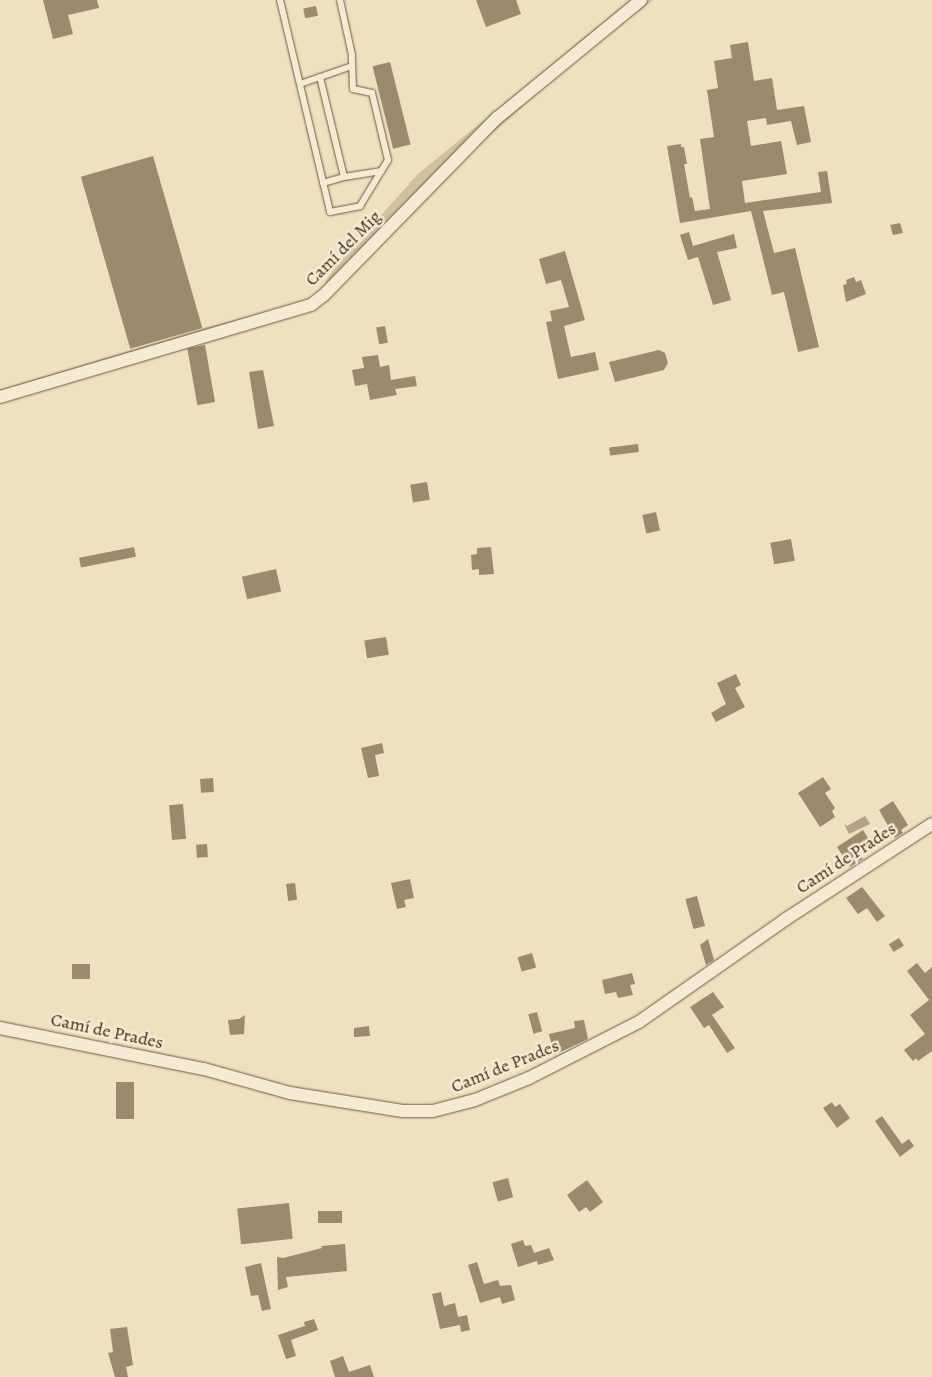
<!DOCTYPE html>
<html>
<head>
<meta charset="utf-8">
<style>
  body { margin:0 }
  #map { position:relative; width:932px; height:1377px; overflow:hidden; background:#efe0be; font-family:Alegreya,serif }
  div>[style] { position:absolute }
  .green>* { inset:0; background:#d2c1a1 }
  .water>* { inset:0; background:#b4a384 }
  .building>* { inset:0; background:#9c8a6c; transform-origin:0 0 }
  .roads { filter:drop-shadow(0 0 1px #6d593e) drop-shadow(0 0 1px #6d593e) }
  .service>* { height:6px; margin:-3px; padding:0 3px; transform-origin:3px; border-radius:3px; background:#f5ebd5 }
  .minor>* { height:12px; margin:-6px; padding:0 6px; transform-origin:6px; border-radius:6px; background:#f5ebd5 }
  span { translate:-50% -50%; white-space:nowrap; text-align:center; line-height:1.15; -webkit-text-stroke:5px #f5ebd5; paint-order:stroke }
  .street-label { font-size:18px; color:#422c14 }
</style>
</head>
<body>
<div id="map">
  <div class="green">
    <div style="clip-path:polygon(630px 0,653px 0,576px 59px,433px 186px,319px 307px,0 403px,0 390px,204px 328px,316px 299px,333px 269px,418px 174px)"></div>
  </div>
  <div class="water">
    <div style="clip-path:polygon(865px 816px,870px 824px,849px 834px,844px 824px,847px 826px)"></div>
  </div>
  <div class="building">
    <div style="clip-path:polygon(43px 0,97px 0,99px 8px,68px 15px,73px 34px,53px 39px)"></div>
    <div style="clip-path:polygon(476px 0,516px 0,521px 14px,486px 27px)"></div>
    <div style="left:316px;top:6px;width:10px;height:13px;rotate:79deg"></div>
    <div style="clip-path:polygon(748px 42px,754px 81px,772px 78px,777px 110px,804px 106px,811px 142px,797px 145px,791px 121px,767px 125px,766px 118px,747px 121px,751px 146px,781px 141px,787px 174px,742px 181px,745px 203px,821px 192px,818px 172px,827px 171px,832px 203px,763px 211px,774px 253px,795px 248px,819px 347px,798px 352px,784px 292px,772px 295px,751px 211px,680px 223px,667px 146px,681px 144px,681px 147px,684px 147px,687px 164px,684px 164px,690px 198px,692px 197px,695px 211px,710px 209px,700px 139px,714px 137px,707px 90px,718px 88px,714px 61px,732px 58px,730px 45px)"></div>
    <div style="left:390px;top:62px;width:85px;height:18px;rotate:76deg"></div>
    <div style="left:153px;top:156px;width:179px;height:75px;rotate:74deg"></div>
    <div style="clip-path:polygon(900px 223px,903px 233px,893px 235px,890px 225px)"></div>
    <div style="clip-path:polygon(689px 232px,693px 246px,734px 234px,737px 248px,717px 252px,731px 300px,713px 305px,698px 257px,688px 260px,680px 235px)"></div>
    <div style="clip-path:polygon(565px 251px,585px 320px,564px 326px,571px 357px,595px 352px,599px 370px,558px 379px,546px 322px,552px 321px,550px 311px,569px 307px,561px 280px,546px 284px,539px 259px)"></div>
    <div style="clip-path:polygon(854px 277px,856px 282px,861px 280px,866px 294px,846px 302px,843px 285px,847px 284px,846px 280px)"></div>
    <div style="left:385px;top:326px;width:17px;height:9px;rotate:80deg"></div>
    <div style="left:205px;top:345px;width:58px;height:18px;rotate:80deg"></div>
    <div style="clip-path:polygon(659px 350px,665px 353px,668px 363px,664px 370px,615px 382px,609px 362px)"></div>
    <div style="clip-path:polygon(378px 355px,380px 367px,389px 365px,391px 380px,415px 376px,417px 386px,395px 389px,397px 395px,370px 400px,367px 384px,355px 386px,352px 370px,364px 368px,362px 357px)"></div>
    <div style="clip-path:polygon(263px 370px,274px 426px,258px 429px,249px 372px)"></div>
    <div style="left:638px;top:444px;width:8px;height:29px;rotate:83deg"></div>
    <div style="left:427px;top:482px;width:18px;height:17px;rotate:81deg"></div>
    <div style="left:656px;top:512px;width:19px;height:14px;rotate:78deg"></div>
    <div style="left:791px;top:539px;width:22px;height:21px;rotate:80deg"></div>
    <div style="left:134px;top:547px;width:10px;height:56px;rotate:79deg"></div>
    <div style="clip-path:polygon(491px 547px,494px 574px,479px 575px,479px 569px,472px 570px,471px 555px,477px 554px,477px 548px)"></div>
    <div style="left:276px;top:569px;width:23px;height:35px;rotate:77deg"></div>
    <div style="left:386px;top:637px;width:18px;height:22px;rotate:81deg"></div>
    <div style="clip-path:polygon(736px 674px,741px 685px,735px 688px,745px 707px,716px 722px,711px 713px,726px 704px,717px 683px)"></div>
    <div style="clip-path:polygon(382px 743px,384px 753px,375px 755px,379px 776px,368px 778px,361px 748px)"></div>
    <div style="clip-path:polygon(823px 777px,831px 789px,825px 793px,835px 808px,832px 811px,835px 817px,820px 827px,798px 793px)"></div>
    <div style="left:213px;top:778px;width:14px;height:13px;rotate:86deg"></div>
    <div style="clip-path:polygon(893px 801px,908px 825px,901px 830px,903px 833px,895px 838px,879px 810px)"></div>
    <div style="left:183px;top:804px;width:35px;height:14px;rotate:85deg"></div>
    <div style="clip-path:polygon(863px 830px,871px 843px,858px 851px,863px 859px,850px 867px,837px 847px)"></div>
    <div style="left:207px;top:844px;width:13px;height:11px;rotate:86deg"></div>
    <div style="clip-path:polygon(410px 879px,414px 898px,404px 900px,406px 907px,397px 909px,391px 883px)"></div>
    <div style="left:295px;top:883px;width:17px;height:9px;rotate:83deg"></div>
    <div style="clip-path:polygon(862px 887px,885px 916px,877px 922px,867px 908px,858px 914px,846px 898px)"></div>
    <div style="left:697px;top:896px;width:31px;height:12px;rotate:75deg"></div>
    <div style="left:899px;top:938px;width:9px;height:12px;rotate:58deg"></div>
    <div style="clip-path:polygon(708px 939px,714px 960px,706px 965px,700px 945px)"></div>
    <div style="left:532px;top:953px;width:15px;height:15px;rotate:74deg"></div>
    <div style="clip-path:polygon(917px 963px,925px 973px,932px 967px,932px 1051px,918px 1061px,916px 1058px,913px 1061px,904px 1050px,925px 1034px,910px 1015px,929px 1000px,907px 971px)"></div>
    <div style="left:72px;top:964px;width:18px;height:15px"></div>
    <div style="clip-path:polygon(632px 973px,635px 984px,630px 985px,633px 995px,618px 998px,616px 992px,605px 994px,602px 980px)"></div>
    <div style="clip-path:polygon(713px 992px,724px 1007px,712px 1015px,735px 1048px,727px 1053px,709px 1025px,704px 1028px,690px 1007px)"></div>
    <div style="left:537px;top:1012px;width:20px;height:9px;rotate:75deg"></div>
    <div style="clip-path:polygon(245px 1015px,244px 1034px,230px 1035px,228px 1020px,239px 1019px)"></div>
    <div style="clip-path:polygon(584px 1020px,588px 1039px,554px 1055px,549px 1034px,575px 1028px,574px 1021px)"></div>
    <div style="clip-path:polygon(369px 1026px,370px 1036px,354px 1037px,354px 1028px)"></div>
    <div style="left:116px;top:1082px;width:18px;height:37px"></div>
    <div style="clip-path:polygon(832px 1102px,835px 1107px,840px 1104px,850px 1118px,837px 1128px,823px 1108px)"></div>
    <div style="clip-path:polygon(882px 1116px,902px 1144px,909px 1139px,914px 1146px,900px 1157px,875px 1121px)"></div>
    <div style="left:508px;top:1178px;width:20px;height:16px;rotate:75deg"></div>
    <div style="clip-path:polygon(587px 1180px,603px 1202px,590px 1212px,586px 1207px,579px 1212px,567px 1195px)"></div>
    <div style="left:289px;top:1203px;width:36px;height:52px;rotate:84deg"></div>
    <div style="left:342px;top:1211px;width:12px;height:24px;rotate:90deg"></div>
    <div style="clip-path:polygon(523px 1240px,525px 1246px,531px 1245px,534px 1253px,549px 1248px,554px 1260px,538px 1265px,537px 1261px,518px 1267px,511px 1244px)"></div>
    <div style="clip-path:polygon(345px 1244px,347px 1271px,286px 1277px,288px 1287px,278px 1290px,277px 1257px,283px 1258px,322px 1248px,321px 1246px)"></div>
    <div style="clip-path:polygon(477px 1262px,484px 1284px,498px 1280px,500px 1286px,511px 1285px,515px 1300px,502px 1304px,500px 1297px,480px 1303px,468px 1265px)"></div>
    <div style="clip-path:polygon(261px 1263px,271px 1309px,262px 1311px,258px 1295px,251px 1296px,245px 1267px)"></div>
    <div style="clip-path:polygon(441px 1292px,444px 1306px,455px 1303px,458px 1317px,467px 1315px,470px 1330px,461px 1332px,460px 1325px,440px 1329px,432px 1294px)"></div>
    <div style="clip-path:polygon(314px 1319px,318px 1330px,291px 1340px,296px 1356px,286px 1359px,278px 1335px,305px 1326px,304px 1322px)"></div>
    <div style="clip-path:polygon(127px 1327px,133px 1365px,126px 1367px,128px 1377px,115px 1377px,108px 1353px,113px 1352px,110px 1329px)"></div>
    <div style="clip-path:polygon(343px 1356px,349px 1372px,370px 1365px,374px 1377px,335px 1377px,330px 1361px)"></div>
  </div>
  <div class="roads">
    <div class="service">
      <div style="left:280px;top:0;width:218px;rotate:76.7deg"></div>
      <div style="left:330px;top:212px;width:31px;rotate:-11deg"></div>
      <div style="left:360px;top:206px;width:54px;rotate:-58.7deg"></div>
      <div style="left:388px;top:160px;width:69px;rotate:-103.4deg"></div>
      <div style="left:372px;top:93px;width:19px;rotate:-168deg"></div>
      <div style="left:353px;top:89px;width:34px;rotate:-92deg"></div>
      <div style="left:352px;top:55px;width:56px;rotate:-102.3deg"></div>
      <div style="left:320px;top:77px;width:103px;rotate:76.5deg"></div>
      <div style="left:300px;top:84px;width:55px;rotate:-19.1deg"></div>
      <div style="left:323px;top:183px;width:22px;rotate:-16deg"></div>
      <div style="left:344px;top:177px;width:38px;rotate:-9deg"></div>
    </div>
    <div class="minor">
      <div style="left:0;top:397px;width:324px;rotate:-16.5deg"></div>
      <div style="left:311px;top:305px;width:16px;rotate:-38deg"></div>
      <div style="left:324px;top:295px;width:248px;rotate:-45.7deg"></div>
      <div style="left:497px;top:118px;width:186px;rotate:-39.3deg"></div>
      <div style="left:0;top:1028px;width:208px;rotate:11.4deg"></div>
      <div style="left:204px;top:1069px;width:89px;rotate:15.6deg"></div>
      <div style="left:290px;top:1093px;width:114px;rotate:9.1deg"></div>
      <div style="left:403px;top:1111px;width:30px"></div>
      <div style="left:433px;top:1111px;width:43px;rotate:-14.7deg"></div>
      <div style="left:475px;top:1100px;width:58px;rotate:-22.2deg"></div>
      <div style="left:529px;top:1078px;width:123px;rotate:-27deg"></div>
      <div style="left:639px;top:1022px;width:179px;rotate:-35deg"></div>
      <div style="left:786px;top:919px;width:174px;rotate:-33.1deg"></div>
    </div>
  </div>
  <div class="street-label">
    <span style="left:343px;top:248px;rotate:-45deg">Camí del Mig</span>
    <span style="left:846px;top:858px;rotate:-33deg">Camí de Prades</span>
    <span style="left:107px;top:1031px;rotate:12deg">Camí de Prades</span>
    <span style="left:505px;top:1066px;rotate:-22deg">Camí de Prades</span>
  </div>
</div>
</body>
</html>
